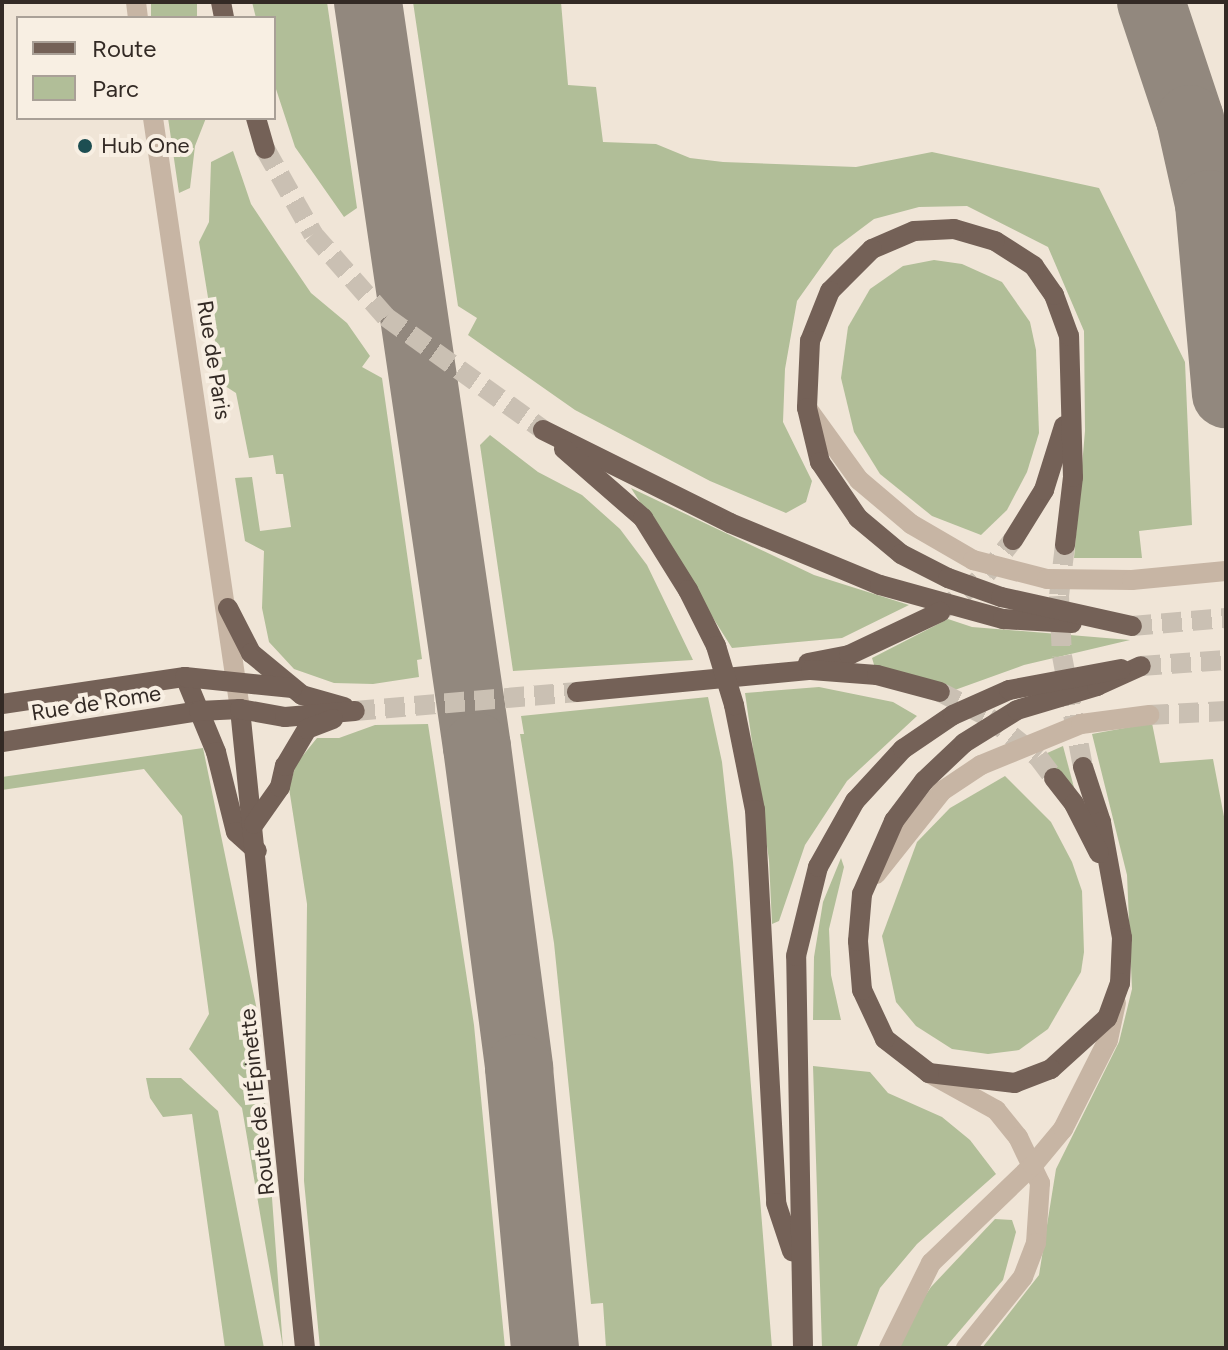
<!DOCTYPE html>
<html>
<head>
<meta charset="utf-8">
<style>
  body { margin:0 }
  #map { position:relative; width:1228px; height:1350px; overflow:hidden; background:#f0e5d7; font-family:Figtree,sans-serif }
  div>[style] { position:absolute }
  .green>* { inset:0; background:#b1be98; transform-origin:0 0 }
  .taxiway>* { height:68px; margin:-34px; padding:0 34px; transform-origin:34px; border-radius:34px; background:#92887e }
  .minor-tunnel>* { height:20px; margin-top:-10px; transform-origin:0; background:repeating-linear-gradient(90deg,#cac0b3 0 20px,transparent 0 30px) }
  .major-tunnel>* { height:20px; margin-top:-10px; transform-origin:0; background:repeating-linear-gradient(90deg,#cac0b3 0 20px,transparent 0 30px) }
  .minor>* { height:20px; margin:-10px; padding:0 10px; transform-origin:10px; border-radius:10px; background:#c7b5a4 }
  .major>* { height:20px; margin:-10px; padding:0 10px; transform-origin:10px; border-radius:10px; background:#746157 }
  .major-bridge>* { height:20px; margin:-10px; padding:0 10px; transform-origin:10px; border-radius:10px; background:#746157 }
  .dots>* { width:22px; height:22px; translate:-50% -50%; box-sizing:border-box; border:4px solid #f8efe3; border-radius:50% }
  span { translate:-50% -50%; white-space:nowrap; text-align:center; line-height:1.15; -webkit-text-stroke:8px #f8efe3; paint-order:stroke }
  .poi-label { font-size:22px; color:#332a25 }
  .left { translate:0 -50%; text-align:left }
  .street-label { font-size:22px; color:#332a25 }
  .frame { position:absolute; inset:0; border:4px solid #332a25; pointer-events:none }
  .legend { position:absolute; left:16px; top:16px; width:260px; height:104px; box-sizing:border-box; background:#f8efe3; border:2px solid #a9a097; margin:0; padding:10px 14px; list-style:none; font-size:24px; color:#332a25 }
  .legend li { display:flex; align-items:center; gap:16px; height:40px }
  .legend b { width:40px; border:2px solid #a9a097 }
</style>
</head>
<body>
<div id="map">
  <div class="green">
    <div style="left:151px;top:2px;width:46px;height:16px"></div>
    <div style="clip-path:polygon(252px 2px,327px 2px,357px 208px,344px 217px,295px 147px,274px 83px,274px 18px,256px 18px)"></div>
    <div style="clip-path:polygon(413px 2px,561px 2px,568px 85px,596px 87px,603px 142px,656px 144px,690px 158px,723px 162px,856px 167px,932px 152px,1099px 188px,1185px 362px,1192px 525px,1139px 531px,1142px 558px,1074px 558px,1085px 431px,1084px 331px,1048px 247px,967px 206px,919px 207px,874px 219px,834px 249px,797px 301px,785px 369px,783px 422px,812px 481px,806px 502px,786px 513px,710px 481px,575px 410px,468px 335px,477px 318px,458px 306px)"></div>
    <div style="clip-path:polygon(168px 118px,206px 118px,195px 146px,190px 188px,179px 193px)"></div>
    <div style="clip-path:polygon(233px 151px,251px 204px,279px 246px,311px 293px,347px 323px,370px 356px,362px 367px,382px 378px,422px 659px,417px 660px,419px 677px,373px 684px,334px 683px,294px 669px,269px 642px,262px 608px,264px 551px,245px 541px,235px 478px,252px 477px,260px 531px,291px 527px,283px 474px,276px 474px,273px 455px,249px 458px,236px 393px,222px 384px,199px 242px,209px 222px,211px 162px)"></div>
    <div style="clip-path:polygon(934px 260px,962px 264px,1002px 282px,1030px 322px,1036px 350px,1039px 433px,1027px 472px,1007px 510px,981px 535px,932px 516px,880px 474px,854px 432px,841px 378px,848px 327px,870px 289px,903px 266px)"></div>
    <div style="clip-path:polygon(490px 435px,538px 472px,582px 495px,620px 529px,647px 565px,693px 660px,513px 671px,480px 445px)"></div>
    <div style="clip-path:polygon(631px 488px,814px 575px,909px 605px,842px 638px,732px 648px)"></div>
    <div style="clip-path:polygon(948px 619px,972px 627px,1130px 640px,1024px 665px,952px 691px,875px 668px,872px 658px)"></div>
    <div style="clip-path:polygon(819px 687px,893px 702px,917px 716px,847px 781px,805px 845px,779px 921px,772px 924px,769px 860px,745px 693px)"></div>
    <div style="clip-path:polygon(708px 697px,722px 762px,733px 862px,772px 1348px,606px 1348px,603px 1303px,591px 1304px,554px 943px,520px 734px,524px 734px,521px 716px)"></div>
    <div style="clip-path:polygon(1152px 723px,1160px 763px,1213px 759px,1226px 827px,1226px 1348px,982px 1348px,1039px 1275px,1056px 1169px,1119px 1042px,1132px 989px,1127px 875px,1092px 734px)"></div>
    <div style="clip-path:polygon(428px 724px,474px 1025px,505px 1348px,320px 1348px,304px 1181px,307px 904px,289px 788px,296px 764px,317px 738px,339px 738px,375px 725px)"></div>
    <div style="clip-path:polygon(1063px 746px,1076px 795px,1045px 754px)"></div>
    <div style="clip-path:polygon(203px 748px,259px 1020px,283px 1348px,242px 1108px,189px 1049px,209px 1014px,182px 816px,144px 769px,2px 790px,2px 777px)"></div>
    <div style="clip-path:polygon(1005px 776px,1051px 822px,1072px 862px,1082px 891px,1084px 952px,1081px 972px,1048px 1029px,1019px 1050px,988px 1054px,952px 1049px,916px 1026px,896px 1002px,882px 936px,917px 842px,950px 808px)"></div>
    <div style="clip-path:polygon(841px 858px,844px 867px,829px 929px,831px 975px,841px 1020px,813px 1020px,814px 957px,823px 902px)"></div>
    <div style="clip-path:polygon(813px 1066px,870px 1072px,888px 1093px,942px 1117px,970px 1140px,996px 1174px,917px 1244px,880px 1288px,856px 1348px,822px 1348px)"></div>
    <div style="clip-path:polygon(146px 1078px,181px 1078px,218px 1111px,264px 1348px,225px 1348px,192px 1114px,163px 1117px,150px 1098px)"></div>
    <div style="clip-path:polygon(995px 1219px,1012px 1220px,1016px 1232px,1003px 1280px,945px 1348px,897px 1348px,904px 1327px,931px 1287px)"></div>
  </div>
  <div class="taxiway">
    <div style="left:368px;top:2px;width:753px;rotate:81.68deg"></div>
    <div style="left:477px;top:747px;width:324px;rotate:82.5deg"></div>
    <div style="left:519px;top:1068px;width:281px;rotate:84.7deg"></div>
    <div style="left:1151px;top:2px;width:123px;rotate:71.6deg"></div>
    <div style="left:1190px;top:119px;width:87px;rotate:77.4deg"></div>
    <div style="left:1209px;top:204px;width:191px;rotate:84.9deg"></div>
  </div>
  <div class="minor-tunnel">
    <div style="left:1149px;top:715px;width:77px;rotate:-3deg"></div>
  </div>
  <div class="major-tunnel">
    <div style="left:265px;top:149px;width:98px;rotate:60.5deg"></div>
    <div style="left:313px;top:234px;width:111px;rotate:48.7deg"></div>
    <div style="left:386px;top:317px;width:193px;rotate:35.7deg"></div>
    <div style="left:1065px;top:545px;width:51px;rotate:96.7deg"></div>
    <div style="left:1059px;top:596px;width:60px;rotate:87.1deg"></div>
    <div style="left:1062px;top:656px;width:113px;rotate:79.3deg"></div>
    <div style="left:940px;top:612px;width:60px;rotate:-39.6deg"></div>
    <div style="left:986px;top:574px;width:43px;rotate:-51.5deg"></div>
    <div style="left:1132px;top:626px;width:94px;rotate:-4.9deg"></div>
    <div style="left:1141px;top:666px;width:85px;rotate:-4deg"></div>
    <div style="left:940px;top:692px;width:54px;rotate:27.5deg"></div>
    <div style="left:988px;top:717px;width:64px;rotate:38.7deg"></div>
    <div style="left:1038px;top:757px;width:26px;rotate:53deg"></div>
    <div style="left:355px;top:711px;width:223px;rotate:-4.9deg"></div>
  </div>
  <div class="minor">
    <div style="left:136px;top:2px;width:16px;rotate:83deg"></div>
    <div style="left:153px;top:118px;width:597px;rotate:81.63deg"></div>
    <div style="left:807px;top:408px;width:89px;rotate:54.2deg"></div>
    <div style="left:859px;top:480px;width:68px;rotate:40.2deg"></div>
    <div style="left:911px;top:524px;width:72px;rotate:30.1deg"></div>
    <div style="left:973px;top:560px;width:76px;rotate:14.4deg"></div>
    <div style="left:1047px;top:579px;width:85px;rotate:0.7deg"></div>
    <div style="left:1132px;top:580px;width:94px;rotate:-5.5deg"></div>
    <div style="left:876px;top:874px;width:106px;rotate:-51.5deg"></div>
    <div style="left:942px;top:791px;width:47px;rotate:-33.7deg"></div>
    <div style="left:981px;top:765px;width:108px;rotate:-22.3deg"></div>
    <div style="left:1081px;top:724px;width:69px;rotate:-7.5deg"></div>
    <div style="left:929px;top:1073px;width:77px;rotate:28.9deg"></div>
    <div style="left:996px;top:1110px;width:35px;rotate:51deg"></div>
    <div style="left:1018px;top:1137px;width:51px;rotate:64.4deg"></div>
    <div style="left:1040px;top:1183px;width:60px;rotate:93.8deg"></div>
    <div style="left:1036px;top:1243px;width:36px;rotate:111deg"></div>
    <div style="left:1023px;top:1277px;width:91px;rotate:128.8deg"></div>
    <div style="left:889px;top:1348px;width:95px;rotate:-63.7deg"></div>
    <div style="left:931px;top:1263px;width:141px;rotate:-43.9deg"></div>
    <div style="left:1033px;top:1165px;width:47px;rotate:-50.2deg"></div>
    <div style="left:1063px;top:1129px;width:100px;rotate:-63.2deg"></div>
    <div style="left:1108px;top:1040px;width:38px;rotate:-78deg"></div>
  </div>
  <div class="major">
    <div style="left:221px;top:2px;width:16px;rotate:79deg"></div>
    <div style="left:256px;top:118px;width:32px;rotate:74deg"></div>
    <div style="left:543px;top:430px;width:209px;rotate:26.4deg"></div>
    <div style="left:730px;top:523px;width:162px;rotate:22.5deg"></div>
    <div style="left:880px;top:585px;width:128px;rotate:15.5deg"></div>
    <div style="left:1003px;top:619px;width:69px;rotate:3.3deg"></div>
    <div style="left:564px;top:449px;width:105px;rotate:41.1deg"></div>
    <div style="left:643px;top:518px;width:85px;rotate:58deg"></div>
    <div style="left:688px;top:590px;width:63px;rotate:63.4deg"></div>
    <div style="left:1013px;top:540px;width:59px;rotate:-58.2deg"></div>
    <div style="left:1044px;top:490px;width:67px;rotate:-72.6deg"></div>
    <div style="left:1065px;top:545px;width:68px;rotate:-83.3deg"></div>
    <div style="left:1073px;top:477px;width:141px;rotate:-91.6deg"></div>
    <div style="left:1069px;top:336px;width:44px;rotate:-110.1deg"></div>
    <div style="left:1054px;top:295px;width:35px;rotate:-125deg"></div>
    <div style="left:1034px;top:266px;width:46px;rotate:-147.3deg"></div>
    <div style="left:995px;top:241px;width:43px;rotate:-163.7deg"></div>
    <div style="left:954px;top:229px;width:40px;rotate:177.1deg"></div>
    <div style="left:914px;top:231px;width:46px;rotate:156.8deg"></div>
    <div style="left:872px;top:249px;width:59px;rotate:135deg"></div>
    <div style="left:830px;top:291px;width:54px;rotate:111.8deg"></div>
    <div style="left:810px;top:341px;width:67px;rotate:92.6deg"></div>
    <div style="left:807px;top:408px;width:56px;rotate:76.5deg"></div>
    <div style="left:820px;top:462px;width:68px;rotate:55.8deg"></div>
    <div style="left:858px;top:518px;width:56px;rotate:39.9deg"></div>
    <div style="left:901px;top:554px;width:53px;rotate:27.1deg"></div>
    <div style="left:948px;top:578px;width:56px;rotate:19.7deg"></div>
    <div style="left:1001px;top:597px;width:134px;rotate:12.5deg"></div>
    <div style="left:228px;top:608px;width:51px;rotate:62.9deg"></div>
    <div style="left:251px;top:653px;width:66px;rotate:39.5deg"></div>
    <div style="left:302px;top:695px;width:44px;rotate:15.9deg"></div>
    <div style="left:808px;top:663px;width:42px;rotate:-11deg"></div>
    <div style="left:849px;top:655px;width:101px;rotate:-25.3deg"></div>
    <div style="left:185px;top:677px;width:81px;rotate:67.5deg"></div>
    <div style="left:216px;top:752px;width:82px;rotate:76deg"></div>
    <div style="left:236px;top:832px;width:28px;rotate:42deg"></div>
    <div style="left:577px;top:692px;width:235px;rotate:-5.4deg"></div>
    <div style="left:811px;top:670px;width:66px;rotate:4.3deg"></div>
    <div style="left:877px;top:675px;width:65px;rotate:15.1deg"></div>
    <div style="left:2px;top:704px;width:185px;rotate:-8.4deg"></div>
    <div style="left:185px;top:677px;width:108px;rotate:5.9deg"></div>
    <div style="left:734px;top:705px;width:107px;rotate:78.7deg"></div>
    <div style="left:755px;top:810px;width:394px;rotate:86.9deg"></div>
    <div style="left:776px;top:1203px;width:51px;rotate:71.6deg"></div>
    <div style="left:240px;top:709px;width:642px;rotate:84.19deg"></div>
    <div style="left:2px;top:742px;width:199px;rotate:-8.9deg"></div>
    <div style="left:199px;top:711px;width:41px;rotate:-2.8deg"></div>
    <div style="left:240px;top:709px;width:46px;rotate:10.1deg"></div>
    <div style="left:285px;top:717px;width:70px;rotate:-4.9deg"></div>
    <div style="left:1083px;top:767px;width:58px;rotate:71.9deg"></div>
    <div style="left:1101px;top:822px;width:118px;rotate:79.7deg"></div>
    <div style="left:1122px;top:938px;width:45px;rotate:92.5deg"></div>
    <div style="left:1120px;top:983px;width:37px;rotate:110deg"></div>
    <div style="left:1107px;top:1018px;width:76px;rotate:137.7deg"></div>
    <div style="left:1051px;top:1069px;width:39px;rotate:159deg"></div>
    <div style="left:1015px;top:1083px;width:87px;rotate:-173.4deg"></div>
    <div style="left:929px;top:1073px;width:56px;rotate:-142.3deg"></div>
    <div style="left:885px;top:1039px;width:54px;rotate:-115.1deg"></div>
    <div style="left:862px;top:990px;width:49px;rotate:-94.7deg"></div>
    <div style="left:858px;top:941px;width:47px;rotate:-85.1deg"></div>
    <div style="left:862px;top:894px;width:80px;rotate:-66.3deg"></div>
    <div style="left:894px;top:821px;width:50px;rotate:-53.1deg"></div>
    <div style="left:924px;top:781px;width:55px;rotate:-43.5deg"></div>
    <div style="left:964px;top:743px;width:62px;rotate:-31.9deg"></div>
    <div style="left:1017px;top:710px;width:84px;rotate:-16.7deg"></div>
    <div style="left:1097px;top:686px;width:48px;rotate:-24.4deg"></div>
    <div style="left:1054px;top:778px;width:33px;rotate:52deg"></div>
    <div style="left:1074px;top:804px;width:55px;rotate:63deg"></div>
    <div style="left:254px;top:824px;width:45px;rotate:-54.9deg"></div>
    <div style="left:280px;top:787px;width:22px;rotate:-77deg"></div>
    <div style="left:285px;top:766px;width:43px;rotate:-59.3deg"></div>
    <div style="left:307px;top:729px;width:28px;rotate:-21deg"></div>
    <div style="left:803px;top:1348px;width:392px;rotate:-91deg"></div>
    <div style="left:796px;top:956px;width:92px;rotate:-76.1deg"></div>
    <div style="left:818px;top:867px;width:76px;rotate:-60.7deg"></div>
    <div style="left:855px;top:801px;width:71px;rotate:-47.3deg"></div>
    <div style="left:903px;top:749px;width:60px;rotate:-34.2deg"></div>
    <div style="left:953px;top:715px;width:61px;rotate:-24.1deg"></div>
    <div style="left:1009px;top:690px;width:114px;rotate:-10.6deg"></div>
  </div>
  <div class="major-bridge">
    <div style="left:716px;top:646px;width:62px;rotate:73deg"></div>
  </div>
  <div class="dots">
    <div style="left:85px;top:146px;background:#1d4e52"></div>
  </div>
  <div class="poi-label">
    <span class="left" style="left:101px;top:146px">Hub One</span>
  </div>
  <div class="street-label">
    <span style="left:214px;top:360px;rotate:81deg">Rue de Paris</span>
    <span style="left:96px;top:703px;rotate:-9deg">Rue de Rome</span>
    <span style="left:257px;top:1102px;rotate:-96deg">Route de l'Épinette</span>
  </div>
  <div class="frame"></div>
  <ul class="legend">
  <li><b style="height:10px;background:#746157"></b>Route</li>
  <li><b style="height:22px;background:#b1be98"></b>Parc</li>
  </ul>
</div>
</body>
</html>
